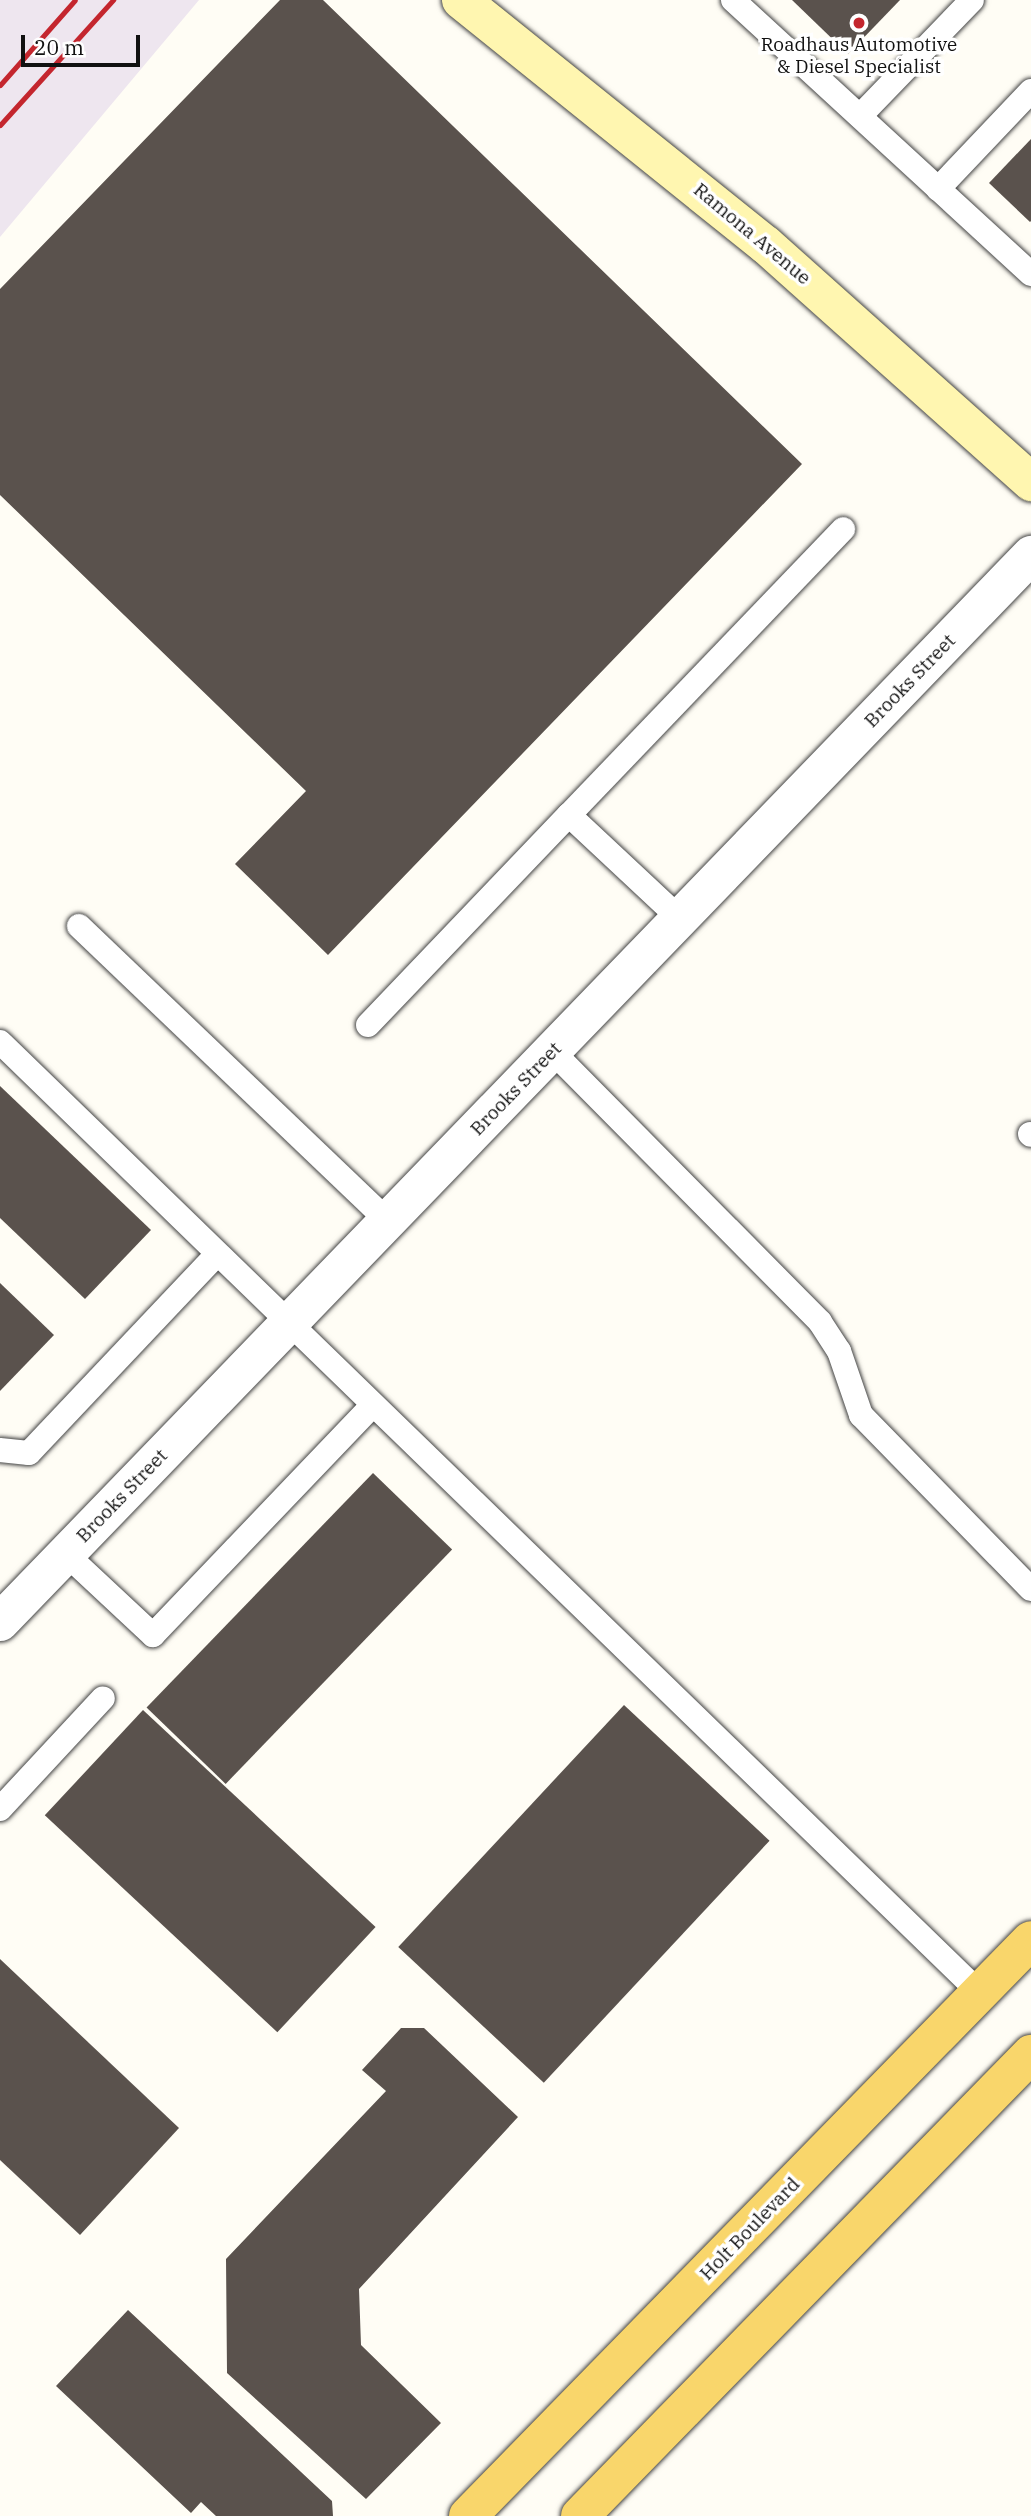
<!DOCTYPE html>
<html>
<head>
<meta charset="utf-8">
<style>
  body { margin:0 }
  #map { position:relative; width:1031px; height:2516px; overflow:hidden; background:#fffdf5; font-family:"IBM Plex Serif",serif }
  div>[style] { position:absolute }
  .industrial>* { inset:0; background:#eee6ef }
  .building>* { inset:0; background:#5a524d; transform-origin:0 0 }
  .roads { filter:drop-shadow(0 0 2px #444) drop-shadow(0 0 2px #444) }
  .service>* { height:24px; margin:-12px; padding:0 12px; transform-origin:12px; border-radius:12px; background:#fff }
  .minor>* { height:38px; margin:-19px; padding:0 19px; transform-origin:19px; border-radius:19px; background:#fff }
  .secondary>* { height:38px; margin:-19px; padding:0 19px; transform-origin:19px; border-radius:19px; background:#fff6b0 }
  .primary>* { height:38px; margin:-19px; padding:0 19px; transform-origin:19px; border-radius:19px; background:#f9d66b }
  .rail>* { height:5px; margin:-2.5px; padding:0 2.5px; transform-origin:2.5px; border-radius:2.5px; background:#c4262e }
  .dots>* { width:19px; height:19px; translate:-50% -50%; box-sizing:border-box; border:4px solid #fff; border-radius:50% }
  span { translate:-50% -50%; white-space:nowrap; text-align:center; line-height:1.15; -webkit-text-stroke:7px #fff; paint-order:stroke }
  .poi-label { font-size:19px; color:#111 }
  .street-label { font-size:19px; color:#111 }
  .scale { position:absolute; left:21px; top:35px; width:119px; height:32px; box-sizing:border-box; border:4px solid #111; border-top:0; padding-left:9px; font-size:21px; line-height:24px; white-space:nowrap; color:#111; -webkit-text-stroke:5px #fff; paint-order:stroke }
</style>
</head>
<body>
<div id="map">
  <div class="industrial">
    <div style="clip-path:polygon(0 0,199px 0,0 237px)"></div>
  </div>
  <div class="building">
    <div style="clip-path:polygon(280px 0,323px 0,802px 464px,328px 955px,235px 864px,306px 791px,0 495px,0 289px)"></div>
    <div style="clip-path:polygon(792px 0,900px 0,848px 54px)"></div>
    <div style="clip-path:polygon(1031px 139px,1031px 221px,1030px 222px,989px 183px)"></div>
    <div style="clip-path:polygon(0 1086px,151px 1230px,85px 1299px,0 1218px)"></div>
    <div style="clip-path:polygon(0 1283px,54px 1335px,0 1391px)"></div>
    <div style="left:373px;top:1473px;width:110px;height:326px;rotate:44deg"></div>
    <div style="left:624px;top:1705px;width:199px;height:331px;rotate:43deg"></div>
    <div style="left:143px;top:1710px;width:318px;height:144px;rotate:43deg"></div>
    <div style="clip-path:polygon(0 1959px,179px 2128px,80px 2235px,0 2160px)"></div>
    <div style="clip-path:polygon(401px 2028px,424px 2028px,518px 2117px,359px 2289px,361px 2345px,441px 2423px,366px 2499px,227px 2373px,226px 2259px,386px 2091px,362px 2070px)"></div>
    <div style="clip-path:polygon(128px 2310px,332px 2501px,333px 2516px,216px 2516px,201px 2502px,191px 2513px,56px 2386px)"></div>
  </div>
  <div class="roads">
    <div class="service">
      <div style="left:733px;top:0;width:405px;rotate:42.6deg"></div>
      <div style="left:860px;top:116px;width:161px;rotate:-46deg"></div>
      <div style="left:938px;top:189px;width:135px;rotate:-46.5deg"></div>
      <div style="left:569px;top:815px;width:396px;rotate:-46.2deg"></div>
      <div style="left:79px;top:926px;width:427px;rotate:43.7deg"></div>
      <div style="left:368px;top:1025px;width:291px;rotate:-46.3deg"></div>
      <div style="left:569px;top:815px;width:152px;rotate:43.1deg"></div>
      <div style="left:0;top:1042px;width:1366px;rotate:44.14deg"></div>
      <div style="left:552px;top:1051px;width:381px;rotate:45.3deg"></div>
      <div style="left:820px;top:1322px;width:35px;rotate:57deg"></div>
      <div style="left:839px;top:1351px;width:68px;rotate:71deg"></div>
      <div style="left:861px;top:1415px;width:243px;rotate:45.7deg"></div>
      <div style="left:1030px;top:1134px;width:1px;rotate:45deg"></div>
      <div style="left:0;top:1450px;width:29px;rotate:6deg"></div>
      <div style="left:29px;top:1453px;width:274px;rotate:-46.6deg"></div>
      <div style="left:66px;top:1554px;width:119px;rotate:43deg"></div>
      <div style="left:153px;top:1635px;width:318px;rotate:-46.3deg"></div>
      <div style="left:0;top:1809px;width:151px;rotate:-47.1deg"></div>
    </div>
    <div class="minor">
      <div style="left:0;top:1622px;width:1484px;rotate:-45.98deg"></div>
    </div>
    <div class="secondary">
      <div style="left:461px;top:0;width:391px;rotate:38.8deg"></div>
      <div style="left:766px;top:245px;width:356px;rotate:41.8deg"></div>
    </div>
    <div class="primary">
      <div style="left:468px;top:2516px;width:805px;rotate:-45.65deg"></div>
      <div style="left:580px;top:2516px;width:646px;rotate:-45.69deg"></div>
    </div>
  </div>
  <div class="rail">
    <div style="left:0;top:85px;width:113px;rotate:-48.6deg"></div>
    <div style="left:0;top:125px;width:169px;rotate:-47.9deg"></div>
  </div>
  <div class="dots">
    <div style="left:859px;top:23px;background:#c4262e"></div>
  </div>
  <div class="poi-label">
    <span style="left:859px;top:56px">Roadhaus Automotive<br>&amp; Diesel Specialist</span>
  </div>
  <div class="street-label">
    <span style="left:752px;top:234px;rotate:40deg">Ramona Avenue</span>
    <span style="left:910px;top:681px;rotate:-46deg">Brooks Street</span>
    <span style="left:516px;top:1089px;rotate:-46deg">Brooks Street</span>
    <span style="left:122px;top:1496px;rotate:-46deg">Brooks Street</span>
    <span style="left:750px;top:2229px;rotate:-46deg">Holt Boulevard</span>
  </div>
  <div class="scale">20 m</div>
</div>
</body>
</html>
